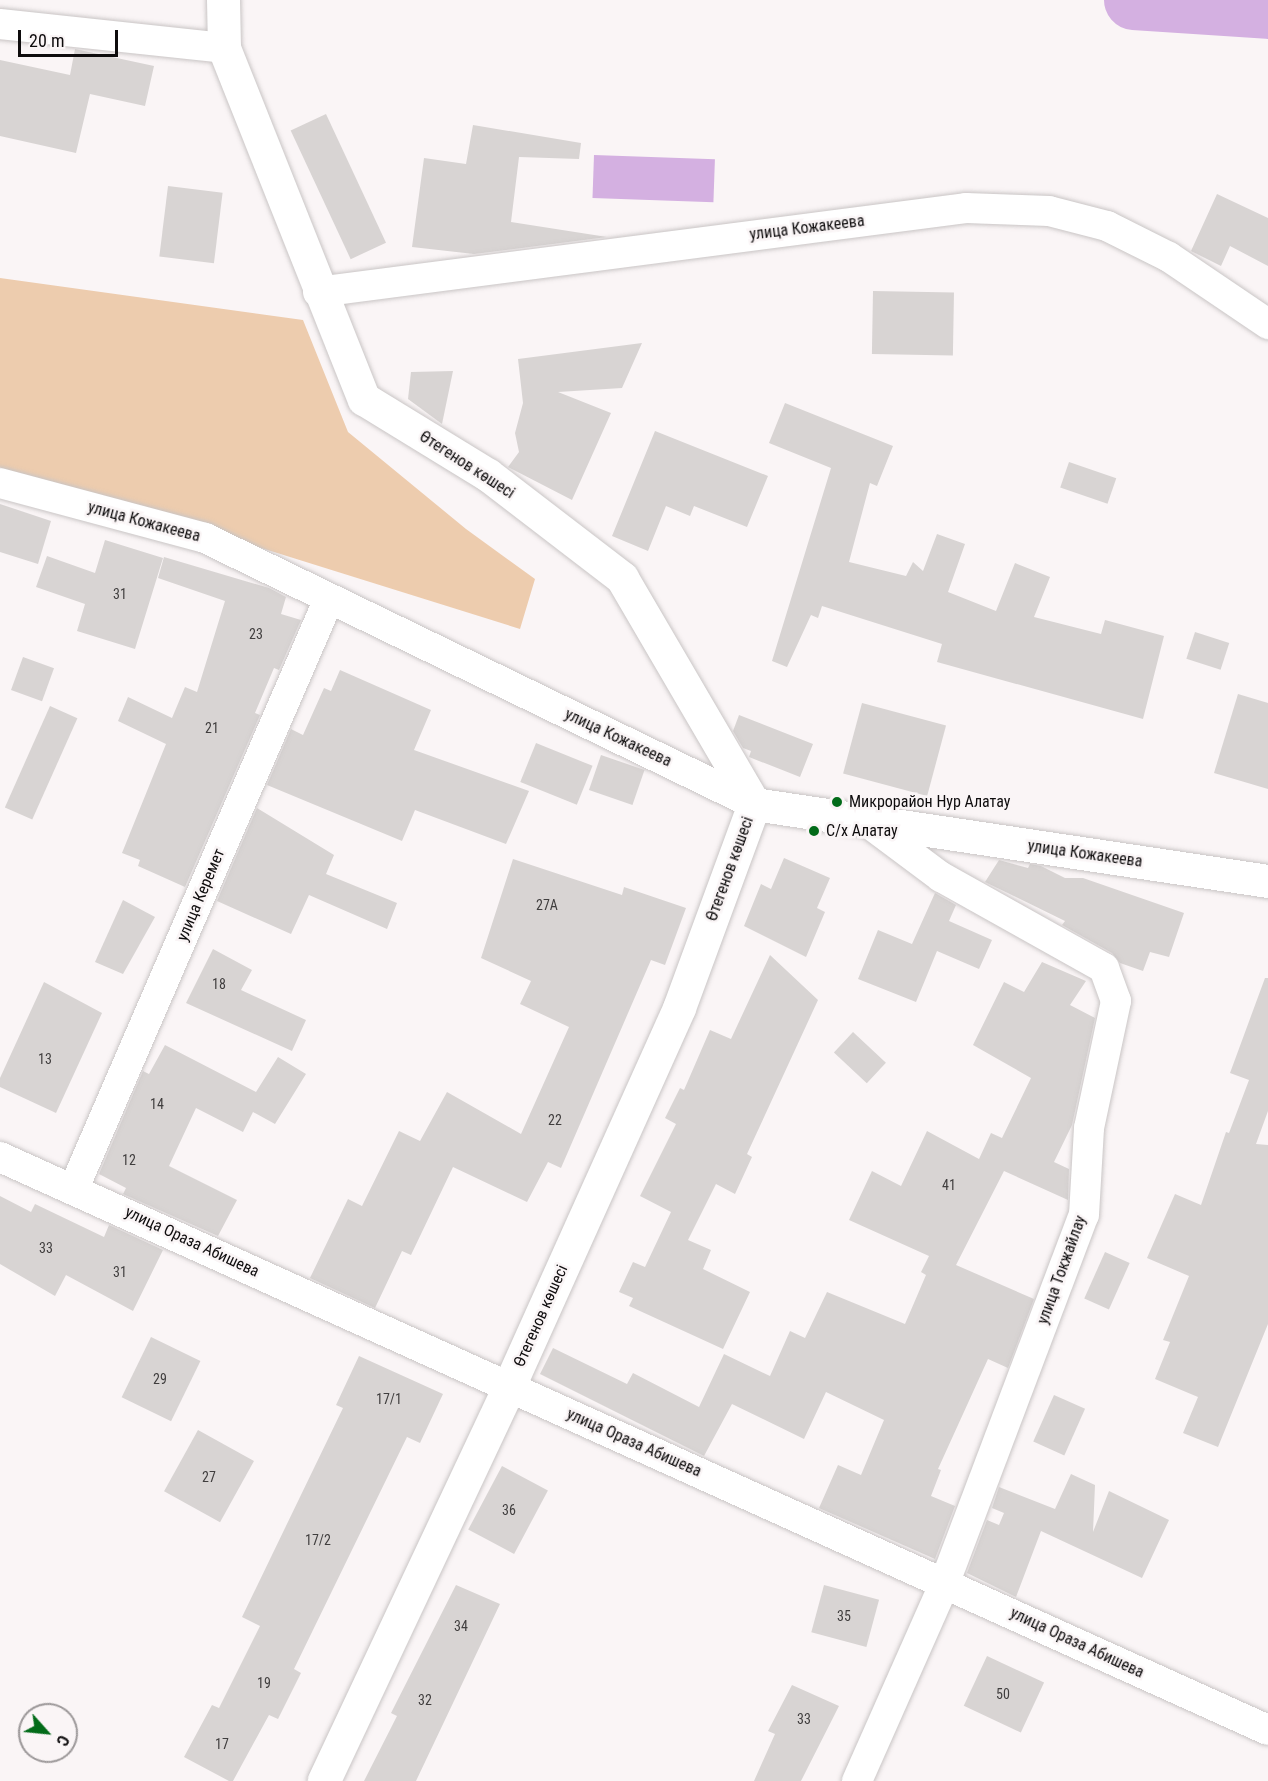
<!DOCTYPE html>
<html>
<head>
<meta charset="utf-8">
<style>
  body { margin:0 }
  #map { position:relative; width:1268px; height:1781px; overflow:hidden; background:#faf5f6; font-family:"Roboto Condensed",sans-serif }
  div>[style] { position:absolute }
  .green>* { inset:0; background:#edccae }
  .water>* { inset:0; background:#d4b0e1; transform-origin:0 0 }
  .river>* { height:60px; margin:-30px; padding:0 30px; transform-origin:30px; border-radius:30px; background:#d4b0e1 }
  .building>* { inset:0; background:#d8d4d3; transform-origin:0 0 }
  .roads { filter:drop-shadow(0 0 2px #c9c5c5) drop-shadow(0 0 2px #c9c5c5) }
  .street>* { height:30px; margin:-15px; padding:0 15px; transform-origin:15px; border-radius:15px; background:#fff }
  .secondary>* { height:33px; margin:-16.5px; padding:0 16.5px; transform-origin:16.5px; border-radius:16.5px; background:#fff }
  .dots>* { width:16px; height:16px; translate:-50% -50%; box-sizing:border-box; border:3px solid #faf5f6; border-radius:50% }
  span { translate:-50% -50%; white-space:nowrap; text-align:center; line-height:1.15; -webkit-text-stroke:5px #faf5f6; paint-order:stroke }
  .number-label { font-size:14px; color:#403e3e }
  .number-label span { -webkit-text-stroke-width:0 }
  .street-label { font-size:16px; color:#0e0c0d }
  .poi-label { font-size:16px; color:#0e0c0d }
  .left { translate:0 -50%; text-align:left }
  .north { position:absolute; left:18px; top:1703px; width:60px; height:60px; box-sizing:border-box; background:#faf5f6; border:2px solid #9c9899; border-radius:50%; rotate:117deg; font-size:16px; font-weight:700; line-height:24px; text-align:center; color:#0e0c0d }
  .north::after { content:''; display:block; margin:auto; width:21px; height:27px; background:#026b19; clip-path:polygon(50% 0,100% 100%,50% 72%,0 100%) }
  .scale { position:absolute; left:18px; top:30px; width:100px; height:27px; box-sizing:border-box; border:3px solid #0e0c0d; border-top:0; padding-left:8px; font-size:18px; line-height:21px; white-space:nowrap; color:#0e0c0d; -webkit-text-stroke:4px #faf5f6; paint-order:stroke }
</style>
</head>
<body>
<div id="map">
  <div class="green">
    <div style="clip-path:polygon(0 278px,303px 320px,348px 432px,466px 529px,535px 579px,520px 629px,207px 531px,0 474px)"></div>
  </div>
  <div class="water">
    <div style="left:594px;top:155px;width:121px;height:43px;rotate:2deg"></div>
  </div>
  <div class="river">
    <div style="left:1134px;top:0;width:134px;rotate:3.8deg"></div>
  </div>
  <div class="building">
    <div style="clip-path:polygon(75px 49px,154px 66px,145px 106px,90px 94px,76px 153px,0 136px,0 60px,70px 75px)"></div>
    <div style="left:326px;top:114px;width:142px;height:39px;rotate:65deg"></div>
    <div style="clip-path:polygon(473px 125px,581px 143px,579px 159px,519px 157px,511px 222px,607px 237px,474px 254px,412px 247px,424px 158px,466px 164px)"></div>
    <div style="left:168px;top:186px;width:55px;height:71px;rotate:7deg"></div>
    <div style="clip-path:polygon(1217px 194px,1268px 218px,1268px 266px,1230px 246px,1221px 266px,1191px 251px)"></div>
    <div style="left:873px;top:291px;width:81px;height:63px;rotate:1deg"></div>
    <div style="clip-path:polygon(642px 343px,622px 388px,558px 392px,611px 413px,572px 500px,508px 467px,519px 452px,515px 433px,523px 403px,518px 359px)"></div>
    <div style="clip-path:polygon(453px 371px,442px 424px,408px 399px,411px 372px)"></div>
    <div style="clip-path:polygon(785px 403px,893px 446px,877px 486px,870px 483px,849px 562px,906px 576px,913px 562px,923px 571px,937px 534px,965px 544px,948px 592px,996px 611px,1015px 563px,1050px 577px,1034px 617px,1101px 634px,1105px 620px,1164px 636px,1143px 719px,937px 662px,942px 644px,822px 606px,818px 618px,811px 615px,787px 667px,772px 661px,831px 468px,769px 443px)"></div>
    <div style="clip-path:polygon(655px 431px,768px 476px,747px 527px,694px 506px,690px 516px,666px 506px,648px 551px,612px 536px)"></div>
    <div style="left:1069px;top:462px;width:50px;height:27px;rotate:19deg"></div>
    <div style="clip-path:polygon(0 504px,51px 521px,38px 564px,0 552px)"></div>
    <div style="clip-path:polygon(105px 540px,163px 558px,135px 649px,77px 631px,85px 604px,36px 587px,47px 556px,95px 573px)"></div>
    <div style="clip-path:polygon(164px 557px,269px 588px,286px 597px,281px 614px,301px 620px,279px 670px,274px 668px,255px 713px,260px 715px,185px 887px,138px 866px,140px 860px,122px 853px,166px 744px,118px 721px,128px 697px,172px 718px,185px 687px,197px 692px,225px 601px,158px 578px)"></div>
    <div style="left:1195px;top:632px;width:36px;height:28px;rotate:18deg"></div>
    <div style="left:23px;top:657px;width:33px;height:35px;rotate:20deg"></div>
    <div style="clip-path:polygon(340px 670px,431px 710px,414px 750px,529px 791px,506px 844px,415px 810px,402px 841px,267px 785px,291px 729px,303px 735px,324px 688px,331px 691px)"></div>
    <div style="clip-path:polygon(1238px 694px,1268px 703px,1268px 789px,1214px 773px)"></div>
    <div style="left:862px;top:703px;width:87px;height:73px;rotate:15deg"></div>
    <div style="left:50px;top:706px;width:30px;height:111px;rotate:24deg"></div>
    <div style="clip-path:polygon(739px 715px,813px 744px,800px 777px,749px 757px,751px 751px,743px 748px,733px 731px)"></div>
    <div style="left:536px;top:743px;width:61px;height:42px;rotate:22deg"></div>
    <div style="left:601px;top:755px;width:46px;height:37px;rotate:19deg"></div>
    <div style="clip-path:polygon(257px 808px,334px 855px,326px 874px,397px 903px,387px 929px,309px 895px,291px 934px,217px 901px)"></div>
    <div style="clip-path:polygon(784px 858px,830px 878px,817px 908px,825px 912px,806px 957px,744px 926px,761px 884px,771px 889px)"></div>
    <div style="clip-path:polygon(513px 859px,622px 895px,624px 887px,686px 908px,665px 965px,651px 960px,561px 1168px,548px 1162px,527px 1202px,453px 1167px,411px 1255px,402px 1251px,375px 1308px,310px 1278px,348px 1199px,362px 1206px,399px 1131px,420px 1141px,447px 1092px,521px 1134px,569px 1027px,520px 1004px,531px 981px,481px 958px)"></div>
    <div style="clip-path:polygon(999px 860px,1028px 868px,1030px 864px,1041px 866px,1065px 878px,1083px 878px,1184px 913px,1169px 957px,1150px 952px,1143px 971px,1120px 963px,1112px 953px,1062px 925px,1065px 921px,985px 882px)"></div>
    <div style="clip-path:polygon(935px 893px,956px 905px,949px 921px,992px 940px,979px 969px,937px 951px,916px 1002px,858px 979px,878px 930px,912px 944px)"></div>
    <div style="clip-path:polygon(123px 900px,155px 917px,123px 974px,95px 962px)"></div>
    <div style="clip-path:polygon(213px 949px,252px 970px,241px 990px,306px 1020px,292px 1051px,186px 1003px)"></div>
    <div style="clip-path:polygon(770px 955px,818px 1000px,747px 1154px,752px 1157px,735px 1194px,716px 1184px,688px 1240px,711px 1250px,703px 1269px,750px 1292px,723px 1349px,629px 1306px,633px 1298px,619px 1292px,633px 1262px,645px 1267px,671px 1212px,640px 1196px,676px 1124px,665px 1118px,680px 1088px,684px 1090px,710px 1030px,731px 1039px)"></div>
    <div style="clip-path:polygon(1042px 962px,1086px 981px,1070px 1005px,1095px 1018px,1072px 1125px,1054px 1162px,1069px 1169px,1068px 1200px,1004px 1171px,956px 1265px,1034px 1299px,1008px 1368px,988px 1359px,938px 1469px,941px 1470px,931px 1496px,955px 1506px,935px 1559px,819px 1508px,838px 1465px,861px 1475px,884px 1420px,826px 1392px,804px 1439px,732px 1404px,704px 1456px,540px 1374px,553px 1348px,627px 1384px,633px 1373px,699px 1407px,724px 1354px,770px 1376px,790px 1331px,805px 1338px,827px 1292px,905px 1324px,926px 1275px,921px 1272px,929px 1256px,849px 1220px,872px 1171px,901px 1186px,927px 1131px,979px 1159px,991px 1133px,1002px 1138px,1031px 1078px,973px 1045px,1004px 982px,1024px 992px)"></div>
    <div style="clip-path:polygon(1265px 978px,1268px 978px,1268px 1111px,1256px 1144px,1268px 1145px,1268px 1324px,1218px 1447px,1183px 1433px,1198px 1397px,1155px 1379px,1170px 1342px,1163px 1340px,1189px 1276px,1147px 1258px,1175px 1194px,1201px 1205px,1226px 1132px,1229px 1133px,1249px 1080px,1230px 1073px)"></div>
    <div style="clip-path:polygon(44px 982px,102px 1013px,56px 1113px,0 1087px,0 1078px)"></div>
    <div style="left:853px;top:1032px;width:45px;height:28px;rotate:43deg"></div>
    <div style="clip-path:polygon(165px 1045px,256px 1092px,278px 1057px,306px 1074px,275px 1124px,253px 1112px,243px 1132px,196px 1108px,169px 1166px,237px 1200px,218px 1236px,123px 1194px,126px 1188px,99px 1174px,143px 1071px,149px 1074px)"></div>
    <div style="clip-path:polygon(0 1196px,31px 1212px,35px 1204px,104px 1237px,109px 1225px,163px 1250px,133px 1311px,66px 1275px,55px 1296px,0 1264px)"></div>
    <div style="left:1105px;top:1252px;width:27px;height:51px;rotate:24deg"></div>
    <div style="left:151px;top:1337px;width:55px;height:67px;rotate:26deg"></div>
    <div style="clip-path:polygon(359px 1356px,443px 1394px,420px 1443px,407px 1437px,294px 1669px,301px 1673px,278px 1719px,269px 1715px,233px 1781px,229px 1781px,184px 1757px,212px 1705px,219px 1708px,260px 1626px,242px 1617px,343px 1408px,336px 1405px)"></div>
    <div style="left:1054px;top:1395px;width:34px;height:51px;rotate:24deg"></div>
    <div style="left:198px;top:1430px;width:64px;height:70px;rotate:29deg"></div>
    <div style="left:502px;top:1466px;width:52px;height:72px;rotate:28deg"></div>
    <div style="clip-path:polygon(1071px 1474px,1095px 1485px,1093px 1532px,1109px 1491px,1169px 1520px,1142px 1578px,1041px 1531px,1016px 1597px,967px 1573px,987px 1520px,999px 1525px,1004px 1513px,992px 1508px,999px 1487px,1055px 1509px)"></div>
    <div style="clip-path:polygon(456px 1585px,500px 1604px,416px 1781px,364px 1781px,397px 1716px,391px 1713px)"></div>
    <div style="left:824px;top:1585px;width:57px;height:49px;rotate:15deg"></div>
    <div style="left:987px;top:1656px;width:63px;height:55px;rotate:25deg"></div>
    <div style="clip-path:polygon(792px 1685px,839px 1706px,801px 1781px,754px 1781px,775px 1734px,768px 1731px)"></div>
  </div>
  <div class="roads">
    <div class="street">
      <div style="left:0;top:24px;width:225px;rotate:6.1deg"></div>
      <div style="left:318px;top:292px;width:653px;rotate:-7.39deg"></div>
      <div style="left:966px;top:208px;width:83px;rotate:2.1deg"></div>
      <div style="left:1049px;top:211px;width:60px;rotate:14.5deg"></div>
      <div style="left:1107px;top:226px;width:69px;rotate:26.6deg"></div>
      <div style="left:1169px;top:257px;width:120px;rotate:34.1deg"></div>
      <div style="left:0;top:483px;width:212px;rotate:15deg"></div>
      <div style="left:205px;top:538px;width:610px;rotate:25.85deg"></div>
      <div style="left:0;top:1157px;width:1391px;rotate:24.32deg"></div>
      <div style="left:74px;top:1188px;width:640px;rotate:-66.6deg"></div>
      <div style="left:857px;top:1781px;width:218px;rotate:-66.1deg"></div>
      <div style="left:945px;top:1582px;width:392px;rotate:-69.3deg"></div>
      <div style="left:1084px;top:1215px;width:87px;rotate:-86.7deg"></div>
      <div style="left:1089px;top:1128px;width:130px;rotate:-78deg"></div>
      <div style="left:1116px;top:1001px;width:35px;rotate:-110deg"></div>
      <div style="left:1104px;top:968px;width:187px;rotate:-150.8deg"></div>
      <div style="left:941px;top:877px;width:89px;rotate:-143.3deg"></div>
    </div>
    <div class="secondary">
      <div style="left:223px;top:0;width:48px;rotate:88.8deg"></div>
      <div style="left:224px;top:48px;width:378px;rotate:68.3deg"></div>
      <div style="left:364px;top:399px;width:145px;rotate:31.5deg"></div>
      <div style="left:488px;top:475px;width:169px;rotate:37.5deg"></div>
      <div style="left:622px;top:578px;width:262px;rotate:59.7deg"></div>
      <div style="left:754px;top:804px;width:217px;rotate:110.2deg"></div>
      <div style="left:679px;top:1008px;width:415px;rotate:114.2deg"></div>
      <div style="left:509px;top:1387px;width:435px;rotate:115.2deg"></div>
      <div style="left:754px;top:804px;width:520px;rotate:8.52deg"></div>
    </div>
  </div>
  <div class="dots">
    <div style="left:837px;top:802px;background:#026b19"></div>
    <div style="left:814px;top:831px;background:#026b19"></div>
  </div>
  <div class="number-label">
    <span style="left:120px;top:594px">31</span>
    <span style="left:256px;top:634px">23</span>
    <span style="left:212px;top:728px">21</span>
    <span style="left:547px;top:905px">27А</span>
    <span style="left:219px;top:984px">18</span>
    <span style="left:45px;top:1059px">13</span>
    <span style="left:157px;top:1104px">14</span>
    <span style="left:555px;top:1120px">22</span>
    <span style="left:129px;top:1160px">12</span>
    <span style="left:949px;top:1185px">41</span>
    <span style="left:46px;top:1248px">33</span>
    <span style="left:120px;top:1272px">31</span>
    <span style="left:160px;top:1379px">29</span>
    <span style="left:389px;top:1399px">17/1</span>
    <span style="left:209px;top:1477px">27</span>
    <span style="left:509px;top:1510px">36</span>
    <span style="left:318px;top:1540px">17/2</span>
    <span style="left:844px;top:1616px">35</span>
    <span style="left:461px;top:1626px">34</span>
    <span style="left:264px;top:1683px">19</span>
    <span style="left:1003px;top:1694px">50</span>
    <span style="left:425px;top:1700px">32</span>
    <span style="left:804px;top:1719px">33</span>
    <span style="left:222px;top:1744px">17</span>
  </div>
  <div class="street-label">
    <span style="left:807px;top:228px;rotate:-7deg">улица Кожакеева</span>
    <span style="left:467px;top:465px;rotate:33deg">Өтегенов көшесі</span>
    <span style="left:144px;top:522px;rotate:15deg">улица Кожакеева</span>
    <span style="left:618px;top:738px;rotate:25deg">улица Кожакеева</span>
    <span style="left:1085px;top:854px;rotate:8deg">улица Кожакеева</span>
    <span style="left:730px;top:869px;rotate:-70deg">Өтегенов көшесі</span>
    <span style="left:201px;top:895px;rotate:-67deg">улица Керемет</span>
    <span style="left:192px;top:1242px;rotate:25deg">улица Ораза Абишева</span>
    <span style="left:1062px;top:1270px;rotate:-70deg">улица Токжайлау</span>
    <span style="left:541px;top:1316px;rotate:-66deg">Өтегенов көшесі</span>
    <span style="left:634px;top:1443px;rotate:24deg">улица Ораза Абишева</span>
    <span style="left:1077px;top:1643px;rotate:25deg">улица Ораза Абишева</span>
  </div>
  <div class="poi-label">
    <span class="left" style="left:849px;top:802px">Микрорайон Нур Алатау</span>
    <span class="left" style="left:826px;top:831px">С/х Алатау</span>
  </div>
  <div class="north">С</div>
  <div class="scale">20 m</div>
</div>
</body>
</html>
